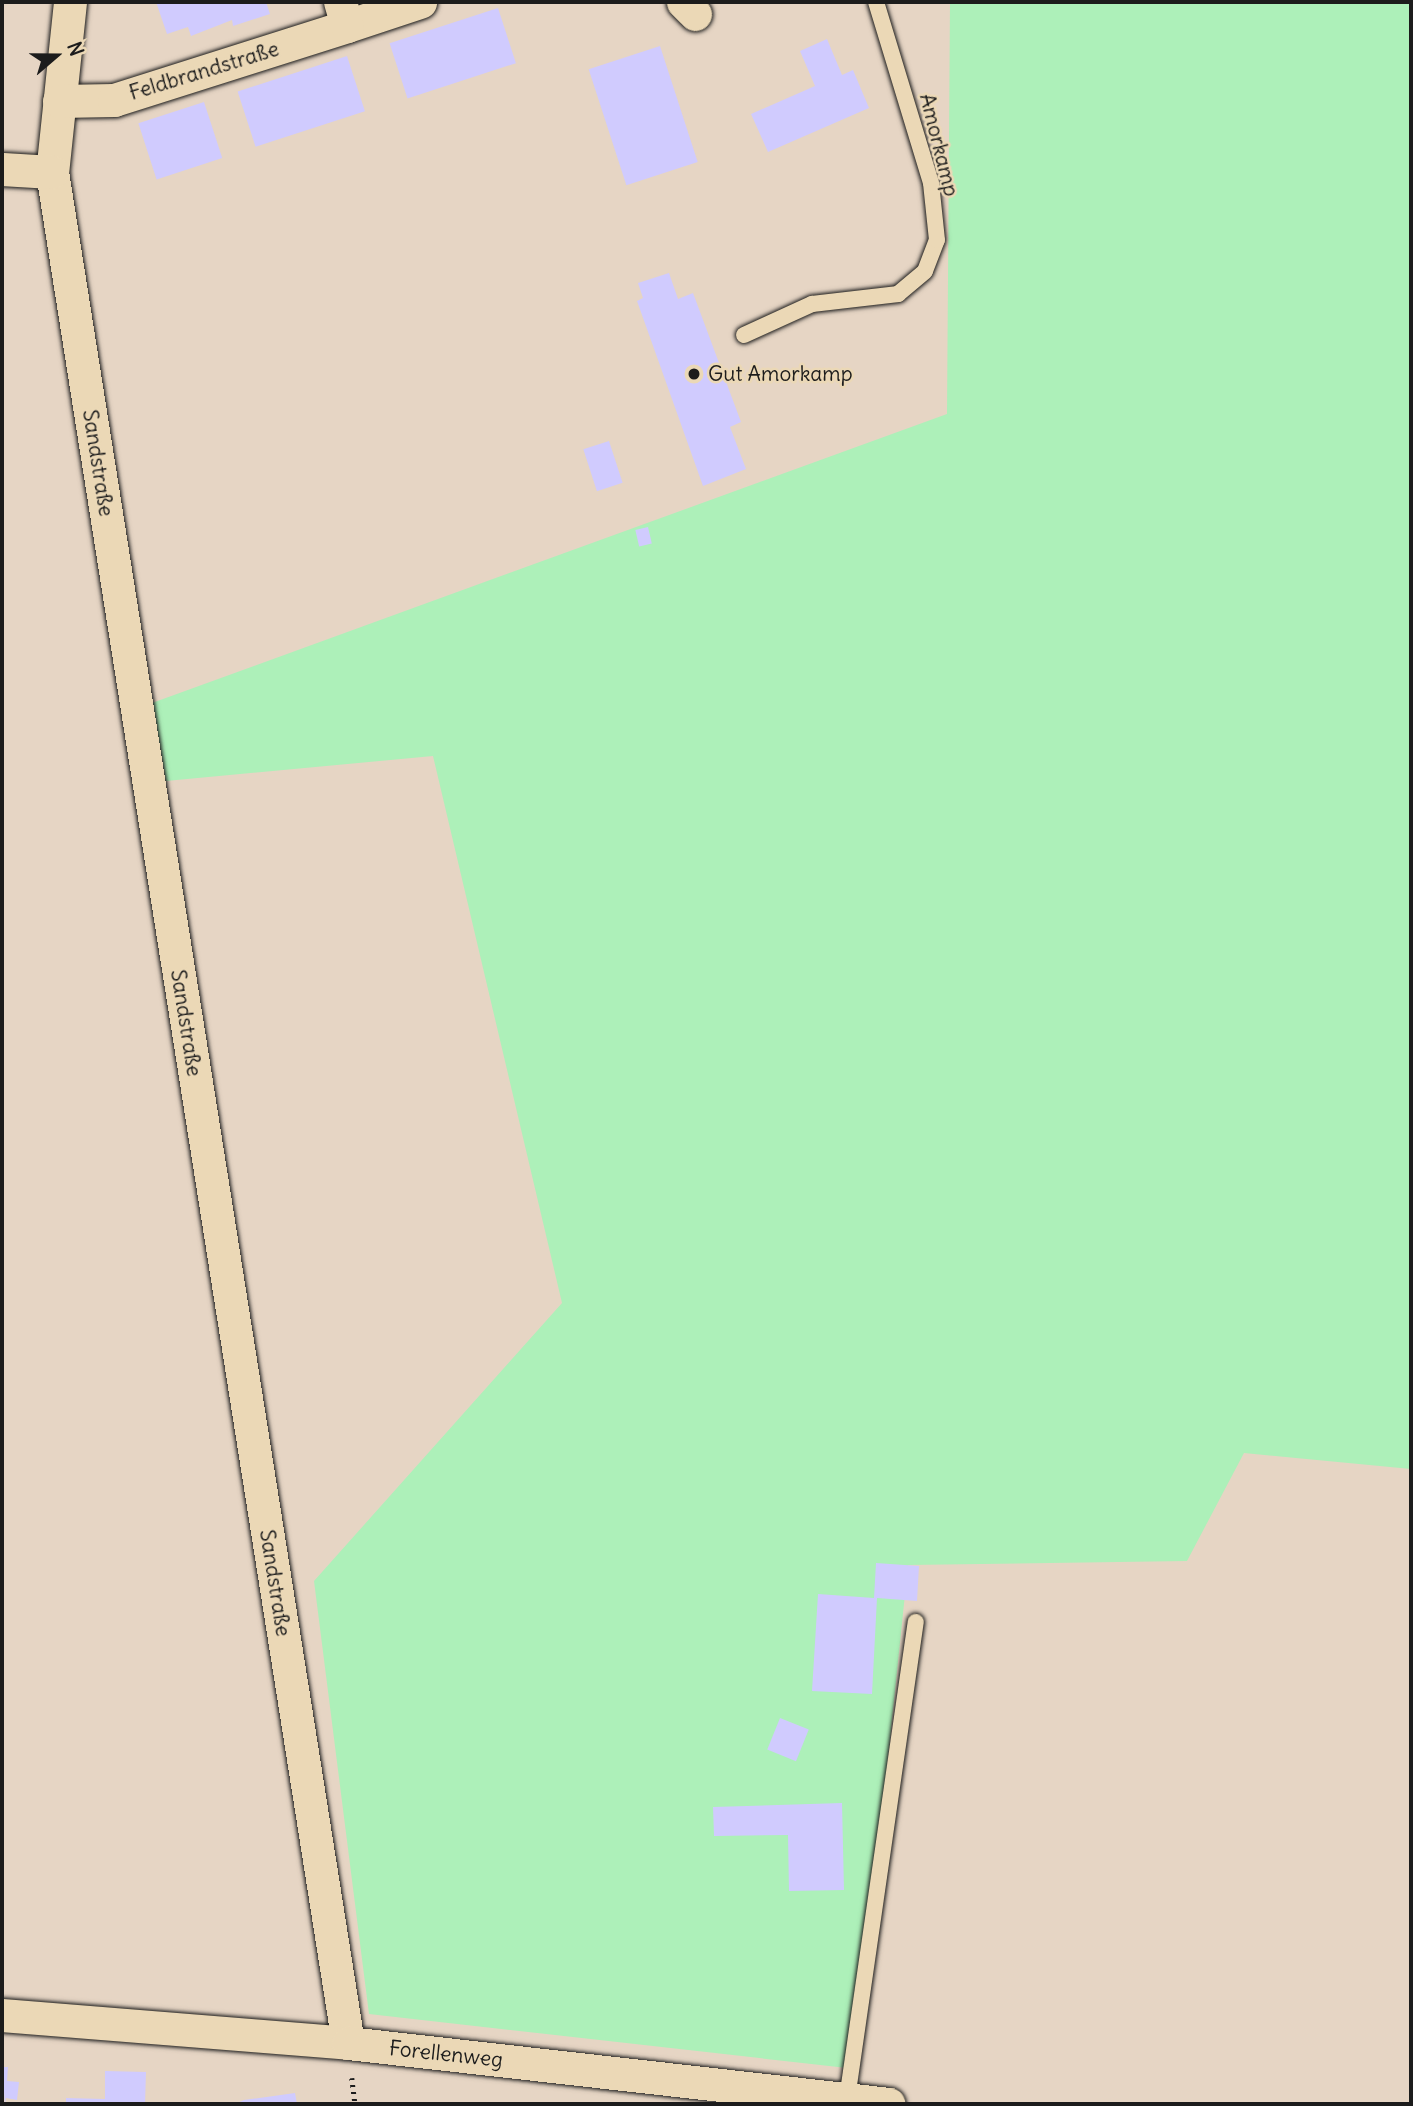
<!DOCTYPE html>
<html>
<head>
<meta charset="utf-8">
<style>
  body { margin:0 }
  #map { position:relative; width:1413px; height:2106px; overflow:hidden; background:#e6d5c4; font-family:Delius,sans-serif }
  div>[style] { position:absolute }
  .green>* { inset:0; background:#adf0b9 }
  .building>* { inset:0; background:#d0cbfe; transform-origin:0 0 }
  .path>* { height:4.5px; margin-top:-2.25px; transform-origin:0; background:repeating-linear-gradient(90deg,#1c1c1c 0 2px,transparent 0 7px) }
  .roads { filter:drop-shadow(0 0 2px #1c1c1c) drop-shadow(0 0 2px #1c1c1c) }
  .lane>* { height:16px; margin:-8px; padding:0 8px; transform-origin:8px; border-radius:8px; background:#ebd8b6 }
  .street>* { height:33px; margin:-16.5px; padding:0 16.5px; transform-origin:16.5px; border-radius:16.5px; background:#ebd8b6 }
  .dots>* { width:19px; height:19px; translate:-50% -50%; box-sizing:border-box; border:4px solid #ebd8b6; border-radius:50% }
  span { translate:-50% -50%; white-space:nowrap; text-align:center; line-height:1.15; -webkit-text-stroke:5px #ebd8b6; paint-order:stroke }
  .street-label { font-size:21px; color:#1c1c1c }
  .poi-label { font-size:21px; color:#1c1c1c }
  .left { translate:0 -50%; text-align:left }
  .frame { position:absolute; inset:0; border:4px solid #1c1c1c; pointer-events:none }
  .north { position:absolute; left:21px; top:21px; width:70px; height:70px; -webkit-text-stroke:5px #ebd8b6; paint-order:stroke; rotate:70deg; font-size:19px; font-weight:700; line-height:28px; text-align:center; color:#1c1c1c }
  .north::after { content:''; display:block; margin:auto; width:24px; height:32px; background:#1c1c1c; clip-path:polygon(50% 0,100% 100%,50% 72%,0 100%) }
</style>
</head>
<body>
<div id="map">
  <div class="green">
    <div style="clip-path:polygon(950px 2px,1411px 2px,1411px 1469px,1244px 1453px,1187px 1561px,908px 1565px,856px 2069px,369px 2014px,314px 1581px,562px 1303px,433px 756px,166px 781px,152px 703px,947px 414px)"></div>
  </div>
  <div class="building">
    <div style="clip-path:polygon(156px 2px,266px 2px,270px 14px,233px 26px,232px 20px,191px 36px,188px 27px,167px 34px)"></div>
    <div style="left:498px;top:8px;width:58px;height:114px;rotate:72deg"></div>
    <div style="clip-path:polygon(827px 39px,842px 75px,853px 70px,869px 108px,768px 152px,751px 114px,815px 86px,800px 51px)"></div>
    <div style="left:660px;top:46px;width:122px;height:75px;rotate:72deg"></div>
    <div style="left:347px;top:56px;width:58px;height:115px;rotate:72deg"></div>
    <div style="left:204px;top:102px;width:59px;height:69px;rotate:72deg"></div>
    <div style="clip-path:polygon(669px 273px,678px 299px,693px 293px,741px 422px,730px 427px,746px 469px,703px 486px,637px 301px,643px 298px,638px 283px)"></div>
    <div style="left:609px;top:441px;width:44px;height:27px;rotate:72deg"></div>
    <div style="left:648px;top:527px;width:17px;height:13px;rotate:77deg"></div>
    <div style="clip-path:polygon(876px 1563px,919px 1566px,917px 1601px,877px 1598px,872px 1694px,812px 1691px,818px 1594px,874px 1598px)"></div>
    <div style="left:780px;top:1718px;width:31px;height:34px;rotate:22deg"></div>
    <div style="clip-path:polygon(842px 1803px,844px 1890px,789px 1891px,788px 1835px,714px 1836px,713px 1807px)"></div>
    <div style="clip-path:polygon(2px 2067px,8px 2067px,7px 2081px,19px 2082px,17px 2100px,6px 2098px,5px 2104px)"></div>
    <div style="clip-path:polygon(105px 2071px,146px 2072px,145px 2104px,66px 2104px,66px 2098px,105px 2099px)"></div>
    <div style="clip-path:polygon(295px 2093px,297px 2104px,235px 2104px,244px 2100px)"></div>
  </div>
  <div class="path">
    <div style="left:352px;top:2078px;width:26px;rotate:83deg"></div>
  </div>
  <div class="roads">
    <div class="lane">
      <div style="left:744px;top:335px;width:75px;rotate:-24.5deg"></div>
      <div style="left:812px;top:304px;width:87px;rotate:-6.6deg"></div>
      <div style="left:898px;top:294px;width:35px;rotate:-40deg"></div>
      <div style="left:925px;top:271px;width:33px;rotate:-69deg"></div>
      <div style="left:937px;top:240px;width:57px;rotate:-96deg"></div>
      <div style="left:931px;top:183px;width:189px;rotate:-106.9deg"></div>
      <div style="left:847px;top:2099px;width:482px;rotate:-81.8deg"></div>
    </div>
    <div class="street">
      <div style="left:70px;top:2px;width:171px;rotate:96deg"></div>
      <div style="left:52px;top:172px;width:1894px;rotate:81.01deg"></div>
      <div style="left:683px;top:2px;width:17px;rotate:45deg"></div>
      <div style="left:347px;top:26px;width:77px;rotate:-18.2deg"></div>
      <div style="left:59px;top:101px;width:55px;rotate:-1deg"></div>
      <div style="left:114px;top:100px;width:244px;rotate:-17.6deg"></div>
      <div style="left:347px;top:26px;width:25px;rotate:-106deg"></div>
      <div style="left:2px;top:169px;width:50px;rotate:3.4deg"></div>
      <div style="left:2px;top:2015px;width:347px;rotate:4.6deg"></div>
      <div style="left:348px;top:2043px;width:544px;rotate:6.43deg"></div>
    </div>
  </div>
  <div class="dots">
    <div style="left:694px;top:374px;background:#1c1c1c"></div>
  </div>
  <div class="street-label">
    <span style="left:204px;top:71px;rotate:-17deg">Feldbrandstraße</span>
    <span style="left:939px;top:145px;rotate:76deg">Amorkamp</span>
    <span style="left:98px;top:463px;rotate:81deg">Sandstraße</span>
    <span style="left:186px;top:1023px;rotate:81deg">Sandstraße</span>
    <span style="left:275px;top:1583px;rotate:81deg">Sandstraße</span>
    <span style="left:446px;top:2054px;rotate:6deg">Forellenweg</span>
  </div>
  <div class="poi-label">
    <span class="left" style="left:708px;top:374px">Gut Amorkamp</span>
  </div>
  <div class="frame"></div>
  <div class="north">N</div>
</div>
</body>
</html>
